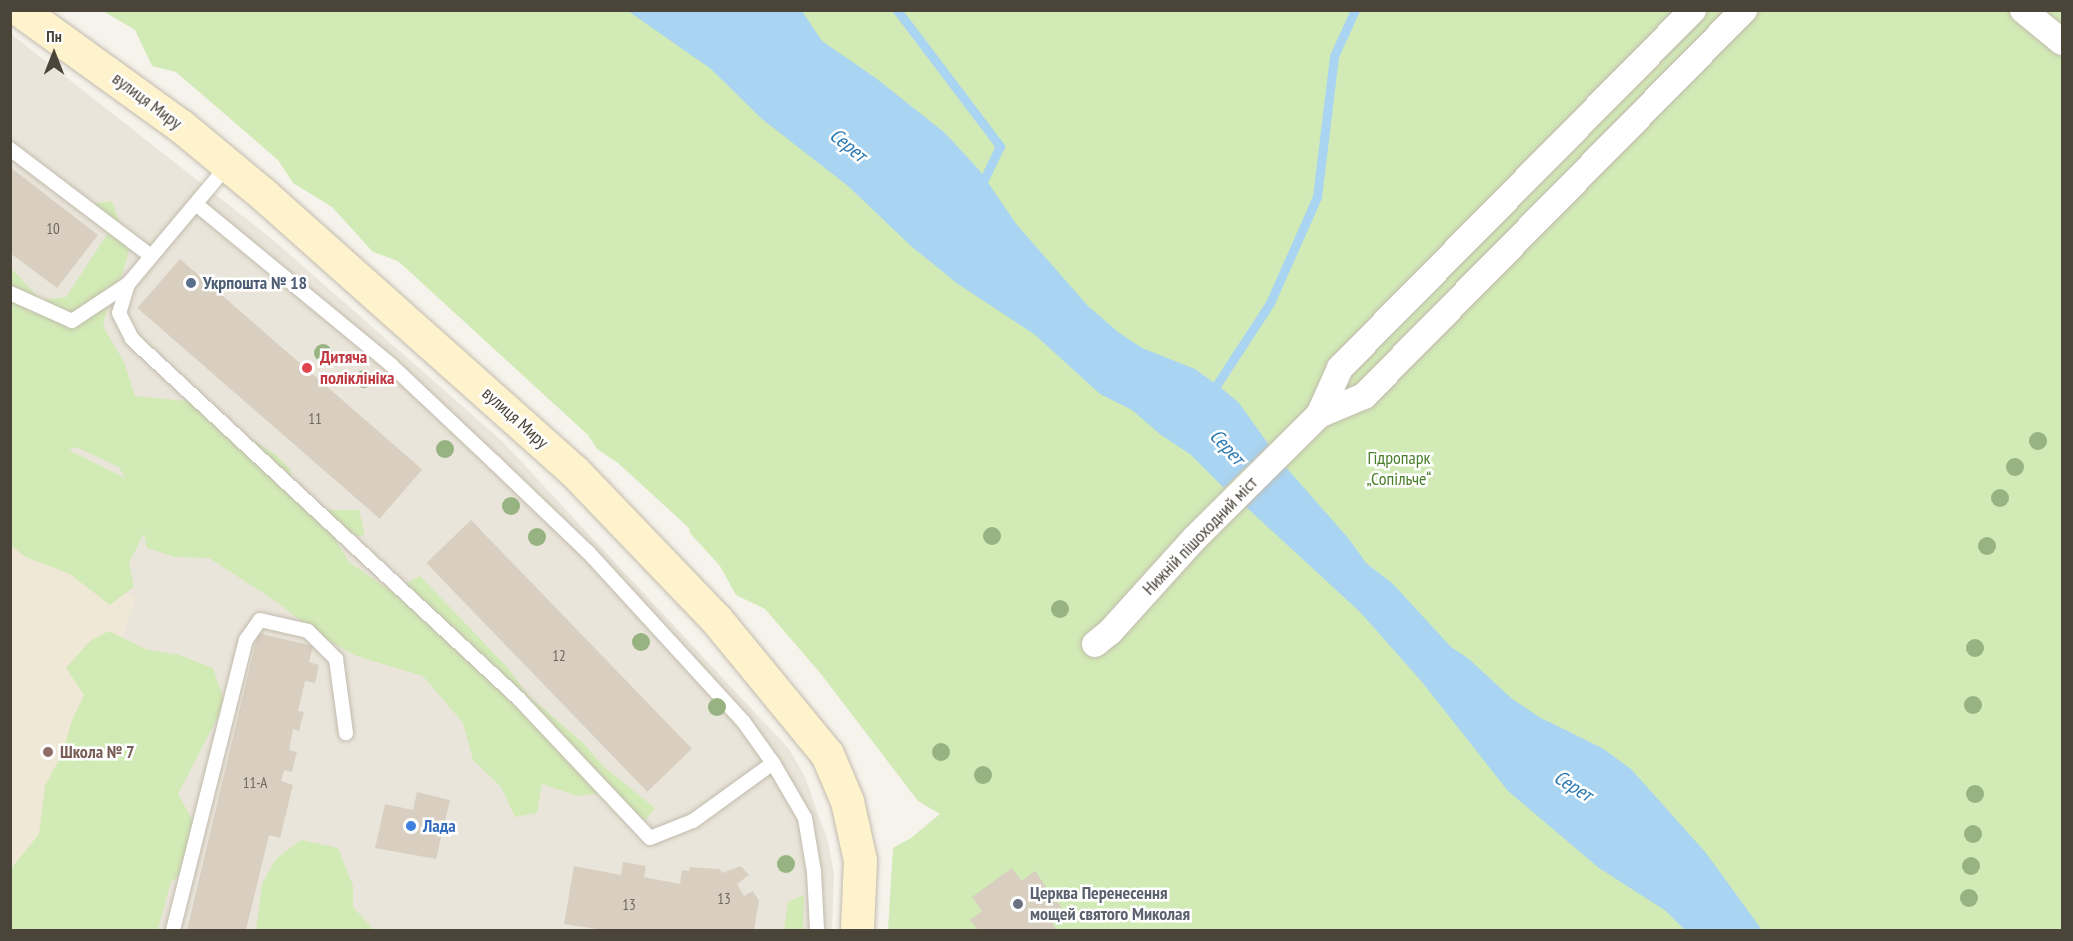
<!DOCTYPE html>
<html>
<head>
<meta charset="utf-8">
<style>
  body { margin:0 }
  #map { position:relative; width:2073px; height:941px; overflow:hidden; background:#f6f3ec; font-family:"PT Sans Narrow",sans-serif }
  div>[style] { position:absolute }
  .residential>* { inset:0; background:#eae5da }
  .education>* { inset:0; background:#efe8d6 }
  .green>* { inset:0; background:#d2eab5 }
  .water>* { inset:0; background:#a9d4f2 }
  .stream>* { height:9px; margin:-4.5px; padding:0 4.5px; transform-origin:4.5px; border-radius:4.5px; background:#a9d4f2 }
  .building>* { inset:0; background:#d8cfc1; transform-origin:0 0 }
  .roads { filter:drop-shadow(0 0 2px #c2bbae) drop-shadow(0 0 2px #c2bbae) }
  .lane>* { height:14px; margin:-7px; padding:0 7px; transform-origin:7px; border-radius:7px; background:#fff }
  .street>* { height:26px; margin:-13px; padding:0 13px; transform-origin:13px; border-radius:13px; background:#fff }
  .secondary>* { height:33px; margin:-16.5px; padding:0 16.5px; transform-origin:16.5px; border-radius:16.5px; background:#fff3cd }
  .trees>* { width:18px; height:18px; margin:-9px; border-radius:50%; background:#97b381 }
  .dots>* { width:16px; height:16px; translate:-50% -50%; box-sizing:border-box; border:3px solid #fff; border-radius:50% }
  span { translate:-50% -50%; white-space:nowrap; text-align:center; line-height:1.15; -webkit-text-stroke:5px #fff; paint-order:stroke }
  .number-label { font-size:15px; color:#6e675b }
  .number-label span { -webkit-text-stroke-width:0 }
  .street-label { font-size:18px; color:#4b4439 }
  .service-label { font-size:18px; color:#4e5e75; font-weight:700 }
  .left { translate:0 -50%; text-align:left }
  .health-label { font-size:18px; color:#be3a42; font-weight:700 }
  .park-label { font-size:18px; color:#4a7f2a }
  .education-label { font-size:18px; color:#785e54; font-weight:700 }
  .shop-label { font-size:18px; color:#366cbe; font-weight:700 }
  .worship-label { font-size:18px; color:#5b616d; font-weight:700 }
  .water-label { font-size:20px; color:#2e7ab2; font-style:italic }
  .frame { position:absolute; inset:0; border:12px solid #4b4439; pointer-events:none }
  .north { position:absolute; left:24px; top:24px; width:60px; height:60px; -webkit-text-stroke:4px #fff; paint-order:stroke; rotate:0deg; font-size:16px; font-weight:700; line-height:24px; text-align:center; color:#4b4439 }
  .north::after { content:''; display:block; margin:auto; width:21px; height:27px; background:#4b4439; clip-path:polygon(50% 0,100% 100%,50% 72%,0 100%) }
</style>
</head>
<body>
<div id="map">
  <div class="residential">
    <div style="clip-path:polygon(10px 33px,273px 240px,501px 440px,789px 749px,805px 777px,828px 842px,834px 874px,832px 930px,11px 930px)"></div>
  </div>
  <div class="education">
    <div style="clip-path:polygon(10px 538px,136px 597px,37px 896px,11px 896px)"></div>
  </div>
  <div class="green">
    <div style="clip-path:polygon(103px 11px,2062px 11px,2062px 930px,888px 930px,893px 848px,911px 838px,940px 814px,918px 801px,821px 674px,765px 609px,736px 595px,720px 566px,690px 533px,689px 528px,618px 463px,597px 449px,588px 435px,398px 261px,373px 252px,332px 207px,293px 183px,278px 160px,176px 72px,152px 66px,135px 30px)"></div>
    <div style="clip-path:polygon(evenodd,112px 201px,129px 250px,123px 273px,110px 296px,103px 326px,124px 362px,135px 396px,208px 403px,235px 429px,275px 454px,290px 469px,295px 490px,317px 510px,359px 510px,365px 535px,335px 539px,349px 562px,391px 591px,420px 576px,508px 668px,528px 695px,583px 743px,604px 767px,655px 808px,645px 821px,603px 793px,577px 796px,542px 784px,537px 813px,515px 817px,501px 787px,473px 760px,463px 723px,423px 676px,356px 656px,319px 635px,277px 602px,209px 558px,175px 557px,147px 548px,144px 533px,129px 563px,134px 587px,110px 605px,70px 574px,26px 557px,11px 546px,11px 271px,12px 269px,41px 300px,66px 297px,108px 233px,75px 207px,112px 201px,76px 447px,119px 467px,125px 478px,69px 450px,76px 447px)"></div>
    <div style="clip-path:polygon(109px 631px,145px 649px,179px 655px,213px 668px,225px 703px,178px 794px,194px 823px,197px 863px,171px 882px,158px 930px,11px 930px,10px 870px,39px 834px,45px 786px,63px 752px,72px 720px,84px 695px,66px 668px,90px 641px)"></div>
    <div style="clip-path:polygon(301px 840px,338px 848px,353px 886px,353px 907px,374px 930px,256px 930px,262px 884px,276px 859px)"></div>
    <div style="clip-path:polygon(804px 895px,803px 930px,784px 930px,788px 902px)"></div>
  </div>
  <div class="water">
    <div style="clip-path:polygon(628px 11px,802px 11px,822px 41px,877px 79px,945px 133px,980px 171px,1017px 225px,1088px 306px,1118px 332px,1142px 348px,1195px 369px,1225px 391px,1239px 403px,1269px 445px,1224px 488px,1190px 454px,1161px 435px,1132px 410px,1100px 394px,1034px 334px,958px 284px,911px 246px,848px 186px,762px 119px,711px 69px)"></div>
    <div style="clip-path:polygon(1284px 465px,1349px 539px,1366px 563px,1393px 584px,1451px 647px,1469px 659px,1511px 698px,1539px 717px,1602px 748px,1631px 769px,1706px 853px,1762px 930px,1685px 930px,1666px 911px,1599px 868px,1508px 791px,1422px 682px,1360px 612px,1246px 507px)"></div>
  </div>
  <div class="stream">
    <div style="left:897px;top:10px;width:171px;rotate:52.9deg"></div>
    <div style="left:1000px;top:146px;width:47px;rotate:115.5deg"></div>
    <div style="left:1210px;top:395px;width:110px;rotate:-56.9deg"></div>
    <div style="left:1270px;top:303px;width:116px;rotate:-66.1deg"></div>
    <div style="left:1317px;top:197px;width:142px;rotate:-83.1deg"></div>
    <div style="left:1334px;top:56px;width:51px;rotate:-65.5deg"></div>
  </div>
  <div class="building">
    <div style="clip-path:polygon(10px 167px,98px 235px,57px 288px,10px 253px)"></div>
    <div style="left:180px;top:259px;width:321px;height:65px;rotate:41deg"></div>
    <div style="left:471px;top:520px;width:318px;height:62px;rotate:46deg"></div>
    <div style="clip-path:polygon(258px 633px,313px 646px,309px 662px,319px 665px,315px 683px,305px 681px,298px 711px,304px 712px,299px 731px,293px 729px,289px 750px,297px 752px,292px 772px,284px 770px,281px 781px,293px 785px,280px 838px,269px 835px,246px 930px,187px 930px)"></div>
    <div style="clip-path:polygon(417px 792px,450px 800px,436px 859px,375px 848px,385px 804px,413px 810px)"></div>
    <div style="clip-path:polygon(623px 862px,646px 866px,644px 877px,680px 884px,682px 870px,689px 871px,690px 867px,720px 869px,722px 873px,741px 866px,749px 875px,737px 884px,744px 896px,753px 891px,759px 901px,754px 930px,603px 930px,564px 924px,574px 866px,621px 875px)"></div>
    <div style="clip-path:polygon(1012px 868px,1022px 881px,1035px 871px,1065px 913px,1052px 923px,1057px 930px,978px 930px,970px 920px,982px 911px,972px 897px)"></div>
  </div>
  <div class="roads">
    <div class="lane">
      <div style="left:10px;top:149px;width:177px;rotate:37.2deg"></div>
      <div style="left:228px;top:165px;width:155px;rotate:130deg"></div>
      <div style="left:128px;top:284px;width:30px;rotate:107deg"></div>
      <div style="left:119px;top:313px;width:29px;rotate:63deg"></div>
      <div style="left:132px;top:339px;width:527px;rotate:42.92deg"></div>
      <div style="left:518px;top:698px;width:192px;rotate:46.7deg"></div>
      <div style="left:650px;top:838px;width:46px;rotate:-21.6deg"></div>
      <div style="left:693px;top:821px;width:99px;rotate:-35.9deg"></div>
      <div style="left:196px;top:204px;width:253px;rotate:39.5deg"></div>
      <div style="left:391px;top:365px;width:141px;rotate:43.3deg"></div>
      <div style="left:494px;top:462px;width:130px;rotate:43.8deg"></div>
      <div style="left:588px;top:552px;width:229px;rotate:47.5deg"></div>
      <div style="left:743px;top:721px;width:52px;rotate:54.5deg"></div>
      <div style="left:773px;top:763px;width:64px;rotate:59.8deg"></div>
      <div style="left:805px;top:818px;width:55px;rotate:80.5deg"></div>
      <div style="left:814px;top:872px;width:58px;rotate:87deg"></div>
      <div style="left:10px;top:293px;width:68px;rotate:24.3deg"></div>
      <div style="left:72px;top:321px;width:67px;rotate:-33.5deg"></div>
      <div style="left:173px;top:930px;width:299px;rotate:-75.9deg"></div>
      <div style="left:246px;top:640px;width:24px;rotate:-55deg"></div>
      <div style="left:260px;top:620px;width:49px;rotate:12.9deg"></div>
      <div style="left:308px;top:631px;width:40px;rotate:45deg"></div>
      <div style="left:336px;top:659px;width:75px;rotate:82.3deg"></div>
    </div>
    <div class="street">
      <div style="left:2023px;top:10px;width:50px;rotate:39.4deg"></div>
      <div style="left:1319px;top:415px;width:49px;rotate:-22.9deg"></div>
      <div style="left:1364px;top:396px;width:542px;rotate:-45.45deg"></div>
      <div style="left:1095px;top:644px;width:19px;rotate:-39deg"></div>
      <div style="left:1110px;top:632px;width:127px;rotate:-47.9deg"></div>
      <div style="left:1195px;top:538px;width:175px;rotate:-44.8deg"></div>
      <div style="left:1319px;top:415px;width:51px;rotate:-65.9deg"></div>
      <div style="left:1340px;top:368px;width:503px;rotate:-45.4deg"></div>
    </div>
    <div class="secondary">
      <div style="left:20px;top:10px;width:198px;rotate:35.8deg"></div>
      <div style="left:181px;top:126px;width:108px;rotate:39.7deg"></div>
      <div style="left:264px;top:195px;width:415px;rotate:41.7deg"></div>
      <div style="left:574px;top:471px;width:205px;rotate:46.2deg"></div>
      <div style="left:716px;top:619px;width:175px;rotate:50.6deg"></div>
      <div style="left:827px;top:754px;width:51px;rotate:66.9deg"></div>
      <div style="left:847px;top:801px;width:60px;rotate:77.6deg"></div>
      <div style="left:860px;top:860px;width:70px;rotate:92.5deg"></div>
    </div>
  </div>
  <div class="trees">
    <div style="left:323px;top:353px"></div>
    <div style="left:364px;top:379px"></div>
    <div style="left:2038px;top:441px"></div>
    <div style="left:445px;top:449px"></div>
    <div style="left:2015px;top:467px"></div>
    <div style="left:2000px;top:498px"></div>
    <div style="left:511px;top:506px"></div>
    <div style="left:992px;top:536px"></div>
    <div style="left:537px;top:537px"></div>
    <div style="left:1987px;top:546px"></div>
    <div style="left:1060px;top:609px"></div>
    <div style="left:641px;top:642px"></div>
    <div style="left:1975px;top:648px"></div>
    <div style="left:1973px;top:705px"></div>
    <div style="left:717px;top:707px"></div>
    <div style="left:941px;top:752px"></div>
    <div style="left:983px;top:775px"></div>
    <div style="left:1975px;top:794px"></div>
    <div style="left:1973px;top:834px"></div>
    <div style="left:786px;top:864px"></div>
    <div style="left:1971px;top:866px"></div>
    <div style="left:1969px;top:898px"></div>
  </div>
  <div class="dots">
    <div style="left:191px;top:283px;background:#5c6f8a"></div>
    <div style="left:307px;top:368px;background:#e0444e"></div>
    <div style="left:48px;top:752px;background:#8d6e63"></div>
    <div style="left:411px;top:826px;background:#3f7fe0"></div>
    <div style="left:1018px;top:904px;background:#6b7280"></div>
  </div>
  <div class="number-label">
    <span style="left:53px;top:229px">10</span>
    <span style="left:315px;top:419px">11</span>
    <span style="left:559px;top:656px">12</span>
    <span style="left:255px;top:783px">11-А</span>
    <span style="left:724px;top:899px">13</span>
    <span style="left:629px;top:905px">13</span>
  </div>
  <div class="street-label">
    <span style="left:147px;top:101px;rotate:37deg">вулиця Миру</span>
    <span style="left:515px;top:418px;rotate:42deg">вулиця Миру</span>
    <span style="left:1200px;top:536px;rotate:-46deg">Нижній пішоходний міст</span>
  </div>
  <div class="service-label">
    <span class="left" style="left:203px;top:283px">Укрпошта № 18</span>
  </div>
  <div class="health-label">
    <span class="left" style="left:320px;top:368px">Дитяча<br>поліклініка</span>
  </div>
  <div class="park-label">
    <span style="left:1399px;top:469px">Гідропарк<br>„Сопільче“</span>
  </div>
  <div class="education-label">
    <span class="left" style="left:60px;top:752px">Школа № 7</span>
  </div>
  <div class="shop-label">
    <span class="left" style="left:423px;top:826px">Лада</span>
  </div>
  <div class="worship-label">
    <span class="left" style="left:1030px;top:904px">Церква Перенесення<br>мощей святого Миколая</span>
  </div>
  <div class="water-label">
    <span style="left:848px;top:145px;rotate:39deg">Серет</span>
    <span style="left:1227px;top:447px;rotate:47deg">Серет</span>
    <span style="left:1573px;top:786px;rotate:32deg">Серет</span>
  </div>
  <div class="frame"></div>
  <div class="north">Пн</div>
</div>
</body>
</html>
